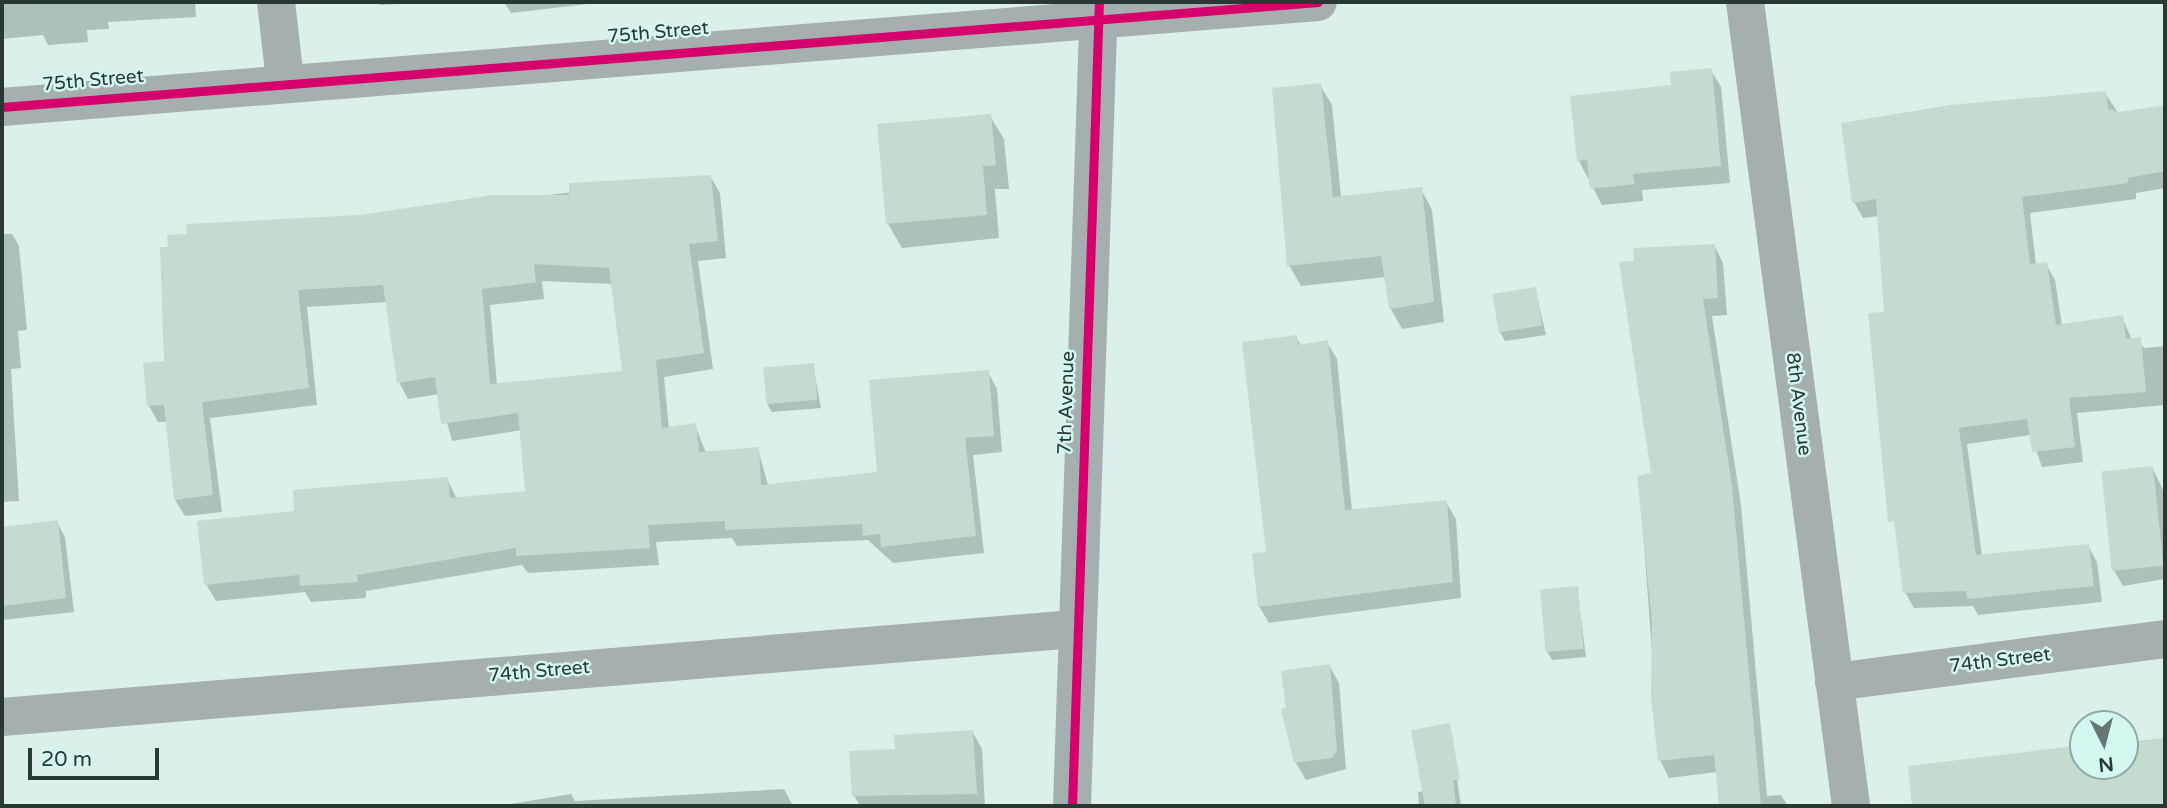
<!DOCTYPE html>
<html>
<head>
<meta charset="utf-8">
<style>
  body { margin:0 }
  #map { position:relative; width:2167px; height:808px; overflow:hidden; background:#dbefeb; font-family:"Varela Round",sans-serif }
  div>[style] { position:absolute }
  .shadow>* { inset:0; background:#0003 }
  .building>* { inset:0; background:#c5dbd0; transform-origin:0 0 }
  .minor>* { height:38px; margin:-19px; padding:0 19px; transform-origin:19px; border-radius:19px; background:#a6afaf }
  .cycleway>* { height:9px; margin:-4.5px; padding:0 4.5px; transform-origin:4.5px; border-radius:4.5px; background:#d6006c }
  span { translate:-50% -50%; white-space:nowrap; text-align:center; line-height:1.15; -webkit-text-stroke:5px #d3f7f1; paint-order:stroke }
  .street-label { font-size:19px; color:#293735 }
  .frame { position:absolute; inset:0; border:4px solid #293735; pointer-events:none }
  .north { position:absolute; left:2069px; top:710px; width:70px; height:70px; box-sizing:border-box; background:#d3f7f1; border:2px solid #8faaa6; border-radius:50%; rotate:174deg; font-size:19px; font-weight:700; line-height:28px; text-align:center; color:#293735 }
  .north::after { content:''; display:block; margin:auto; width:24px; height:32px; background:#677775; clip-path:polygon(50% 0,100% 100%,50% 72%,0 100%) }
  .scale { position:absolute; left:28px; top:748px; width:131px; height:32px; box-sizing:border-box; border:4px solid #293735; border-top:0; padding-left:9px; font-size:21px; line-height:24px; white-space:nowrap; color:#293735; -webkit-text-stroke:5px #d3f7f1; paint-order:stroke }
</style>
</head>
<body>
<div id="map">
  <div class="shadow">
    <div style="clip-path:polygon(2px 2px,195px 2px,196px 17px,108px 22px,109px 29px,87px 30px,88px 42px,48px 45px,43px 35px,2px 39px)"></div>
    <div style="clip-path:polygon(377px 2px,430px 2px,380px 5px)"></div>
    <div style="clip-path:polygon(504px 2px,605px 2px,511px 13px)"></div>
    <div style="clip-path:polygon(1711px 70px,1721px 87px,1730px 183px,1642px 190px,1643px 201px,1602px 205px,1579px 161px,1673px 87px)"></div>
    <div style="clip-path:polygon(1320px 85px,1332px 105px,1341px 197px,1421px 189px,1432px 210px,1444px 322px,1402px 329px,1391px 309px,1386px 277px,1301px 286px,1289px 265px)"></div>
    <div style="clip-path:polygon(2105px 93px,2119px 114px,2165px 107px,2165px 188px,2136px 193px,2136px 199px,2030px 213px,2036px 265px,2046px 264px,2055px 280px,2062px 326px,2122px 317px,2132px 340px,2145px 348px,2165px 346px,2165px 405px,2077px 413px,2083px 462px,2042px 467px,2031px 435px,1967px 444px,1982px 556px,2088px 546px,2097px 562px,2102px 602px,1978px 615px,1973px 606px,1914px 608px,1905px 592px,1879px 216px,1863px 218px,1854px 202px)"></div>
    <div style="clip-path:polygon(990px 116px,1004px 139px,1009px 189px,995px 189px,999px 238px,902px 248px,888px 224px,879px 126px)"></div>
    <div style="clip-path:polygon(evenodd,710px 176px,720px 193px,726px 258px,698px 261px,713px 369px,664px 377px,669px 429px,695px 425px,706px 453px,758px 449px,768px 485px,879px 474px,988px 372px,997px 389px,1002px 452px,973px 455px,984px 553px,893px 563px,868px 540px,737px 546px,732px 538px,656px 542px,659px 565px,528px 573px,522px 565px,366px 591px,366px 598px,311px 602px,305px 592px,216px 601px,206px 584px,296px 512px,447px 479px,457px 499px,527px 492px,522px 430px,452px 441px,439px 394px,408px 399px,399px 382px,388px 302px,307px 307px,317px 405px,210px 418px,222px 512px,185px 516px,175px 500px,167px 422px,158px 422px,149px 406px,166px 362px,360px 217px,710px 176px,542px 281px,613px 284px,624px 373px,497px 385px,490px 305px,544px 299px,542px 281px)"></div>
    <div style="clip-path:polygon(2px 234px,12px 234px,19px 246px,27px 330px,18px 331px,21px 368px,11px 369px,19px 501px,2px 502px)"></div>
    <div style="clip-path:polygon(1714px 245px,1723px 263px,1727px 315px,1712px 316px,1741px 505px,1767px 796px,1781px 795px,1788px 806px,1721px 806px,1717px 772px,1669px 778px,1660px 760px,1639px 477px,1653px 475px,1636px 262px)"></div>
    <div style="clip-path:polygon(1535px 288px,1546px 335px,1505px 341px,1500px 332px)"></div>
    <div style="clip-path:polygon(1296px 337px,1301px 346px,1327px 342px,1337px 359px,1352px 511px,1446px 502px,1456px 519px,1461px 598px,1269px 623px,1259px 606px)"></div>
    <div style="clip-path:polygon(813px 365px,821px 408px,772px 412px,767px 404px)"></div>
    <div style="clip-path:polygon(2152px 467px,2165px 494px,2165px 579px,2123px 586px,2113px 569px)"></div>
    <div style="clip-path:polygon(57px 522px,65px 537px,74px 612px,2px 620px,2px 529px)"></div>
    <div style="clip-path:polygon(1577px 588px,1586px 657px,1552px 660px,1547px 651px)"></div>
    <div style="clip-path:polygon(1329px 665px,1339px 683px,1346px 769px,1306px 780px,1296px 763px,1288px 709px)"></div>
    <div style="clip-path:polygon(1449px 725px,1461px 806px,1419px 806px,1418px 792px,1424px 791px)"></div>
    <div style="clip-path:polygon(972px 731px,982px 749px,985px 806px,860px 806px,854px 795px,897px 750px)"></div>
    <div style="clip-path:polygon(2165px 738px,2165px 806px,1914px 806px,1910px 768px,2083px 747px,2083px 766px,2125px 766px,2125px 743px)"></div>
    <div style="clip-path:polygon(784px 789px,793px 806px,499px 806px,571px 794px,575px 801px)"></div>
  </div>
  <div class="building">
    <div style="clip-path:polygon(1712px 68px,1721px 166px,1633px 174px,1635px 184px,1590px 189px,1587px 160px,1577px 161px,1570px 96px,1671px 85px,1670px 72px)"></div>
    <div style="clip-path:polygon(1321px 83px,1333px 197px,1422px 187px,1434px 302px,1389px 309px,1381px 256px,1287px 266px,1272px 88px)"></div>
    <div style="clip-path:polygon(2106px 91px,2108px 109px,2119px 112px,2165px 105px,2165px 171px,2128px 178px,2128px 183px,2022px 197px,2030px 264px,2047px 262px,2056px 325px,2123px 315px,2126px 339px,2141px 337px,2146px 392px,2069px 398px,2075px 447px,2032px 452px,2027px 419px,1959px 428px,1976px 555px,2089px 544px,2094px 586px,1967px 599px,1966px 591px,1903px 593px,1894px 521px,1888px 522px,1868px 313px,1884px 312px,1876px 199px,1852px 203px,1841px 123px,1950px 105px)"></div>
    <div style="clip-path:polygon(991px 114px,996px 165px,983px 166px,987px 215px,886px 224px,877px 124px)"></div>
    <div style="clip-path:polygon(evenodd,711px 175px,718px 241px,689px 244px,704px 353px,656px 360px,662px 428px,696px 423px,699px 452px,759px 447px,761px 485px,877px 472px,869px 380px,989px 370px,994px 436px,965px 438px,976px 536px,881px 547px,880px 534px,863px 536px,862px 524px,725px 530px,725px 521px,648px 525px,650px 548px,516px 556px,516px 548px,357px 575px,358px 582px,300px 586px,299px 575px,204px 585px,197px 521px,294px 511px,293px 490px,448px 477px,450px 498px,525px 491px,518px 413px,441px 424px,435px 377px,397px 383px,383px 285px,298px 290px,309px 388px,202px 402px,213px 495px,174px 500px,164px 405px,147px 406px,143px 363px,164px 361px,160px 247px,168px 247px,167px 235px,187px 234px,186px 224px,360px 215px,493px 195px,569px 195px,569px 183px,711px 175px,534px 264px,609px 268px,622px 371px,490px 384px,482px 289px,536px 282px,534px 264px)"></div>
    <div style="clip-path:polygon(1715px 244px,1718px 298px,1703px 299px,1732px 486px,1761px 806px,1719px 806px,1714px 755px,1658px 761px,1651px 697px,1652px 622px,1637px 476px,1651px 473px,1619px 262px,1634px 261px,1633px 248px)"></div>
    <div style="left:1536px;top:287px;width:39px;height:44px;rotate:81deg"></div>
    <div style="clip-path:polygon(1297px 335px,1298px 345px,1328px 340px,1345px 510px,1447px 500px,1453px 582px,1258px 607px,1252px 553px,1266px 552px,1242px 342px)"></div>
    <div style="left:814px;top:363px;width:37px;height:51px;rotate:85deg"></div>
    <div style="left:2153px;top:466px;width:100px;height:52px;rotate:84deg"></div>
    <div style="clip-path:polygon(58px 520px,66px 598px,2px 606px,2px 527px)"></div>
    <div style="left:1578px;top:586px;width:63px;height:38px;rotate:85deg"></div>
    <div style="clip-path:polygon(1330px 664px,1337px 751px,1332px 758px,1294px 763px,1281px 709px,1286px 708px,1281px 671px)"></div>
    <div style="clip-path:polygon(1450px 723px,1460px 779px,1453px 780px,1456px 806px,1425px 806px,1411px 730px)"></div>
    <div style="clip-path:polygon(973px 730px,977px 794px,852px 796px,849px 751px,895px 749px,894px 735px)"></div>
    <div style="clip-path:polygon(2165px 738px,2165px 806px,1912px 806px,1908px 766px,2083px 745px,2083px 766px,2125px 766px,2125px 744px)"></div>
  </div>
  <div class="minor">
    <div style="left:276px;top:2px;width:79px;rotate:83.4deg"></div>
    <div style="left:1745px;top:2px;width:811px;rotate:82.49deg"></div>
    <div style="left:2px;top:107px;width:1320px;rotate:-4.56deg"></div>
    <div style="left:1834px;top:682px;width:334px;rotate:-7.4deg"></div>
    <div style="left:2px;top:717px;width:1077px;rotate:-4.69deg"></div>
    <div style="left:1072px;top:806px;width:804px;rotate:-88.08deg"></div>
  </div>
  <div class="cycleway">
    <div style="left:2px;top:107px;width:1320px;rotate:-4.56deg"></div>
    <div style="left:1072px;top:806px;width:804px;rotate:-88.08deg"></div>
  </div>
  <div class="street-label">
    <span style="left:658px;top:33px;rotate:-5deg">75th Street</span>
    <span style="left:93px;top:81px;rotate:-5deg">75th Street</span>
    <span style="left:1067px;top:403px;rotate:-88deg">7th Avenue</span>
    <span style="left:1798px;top:404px;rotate:83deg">8th Avenue</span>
    <span style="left:2000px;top:661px;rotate:-7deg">74th Street</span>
    <span style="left:539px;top:672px;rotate:-5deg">74th Street</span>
  </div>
  <div class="frame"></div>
  <div class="north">N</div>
  <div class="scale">20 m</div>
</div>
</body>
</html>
